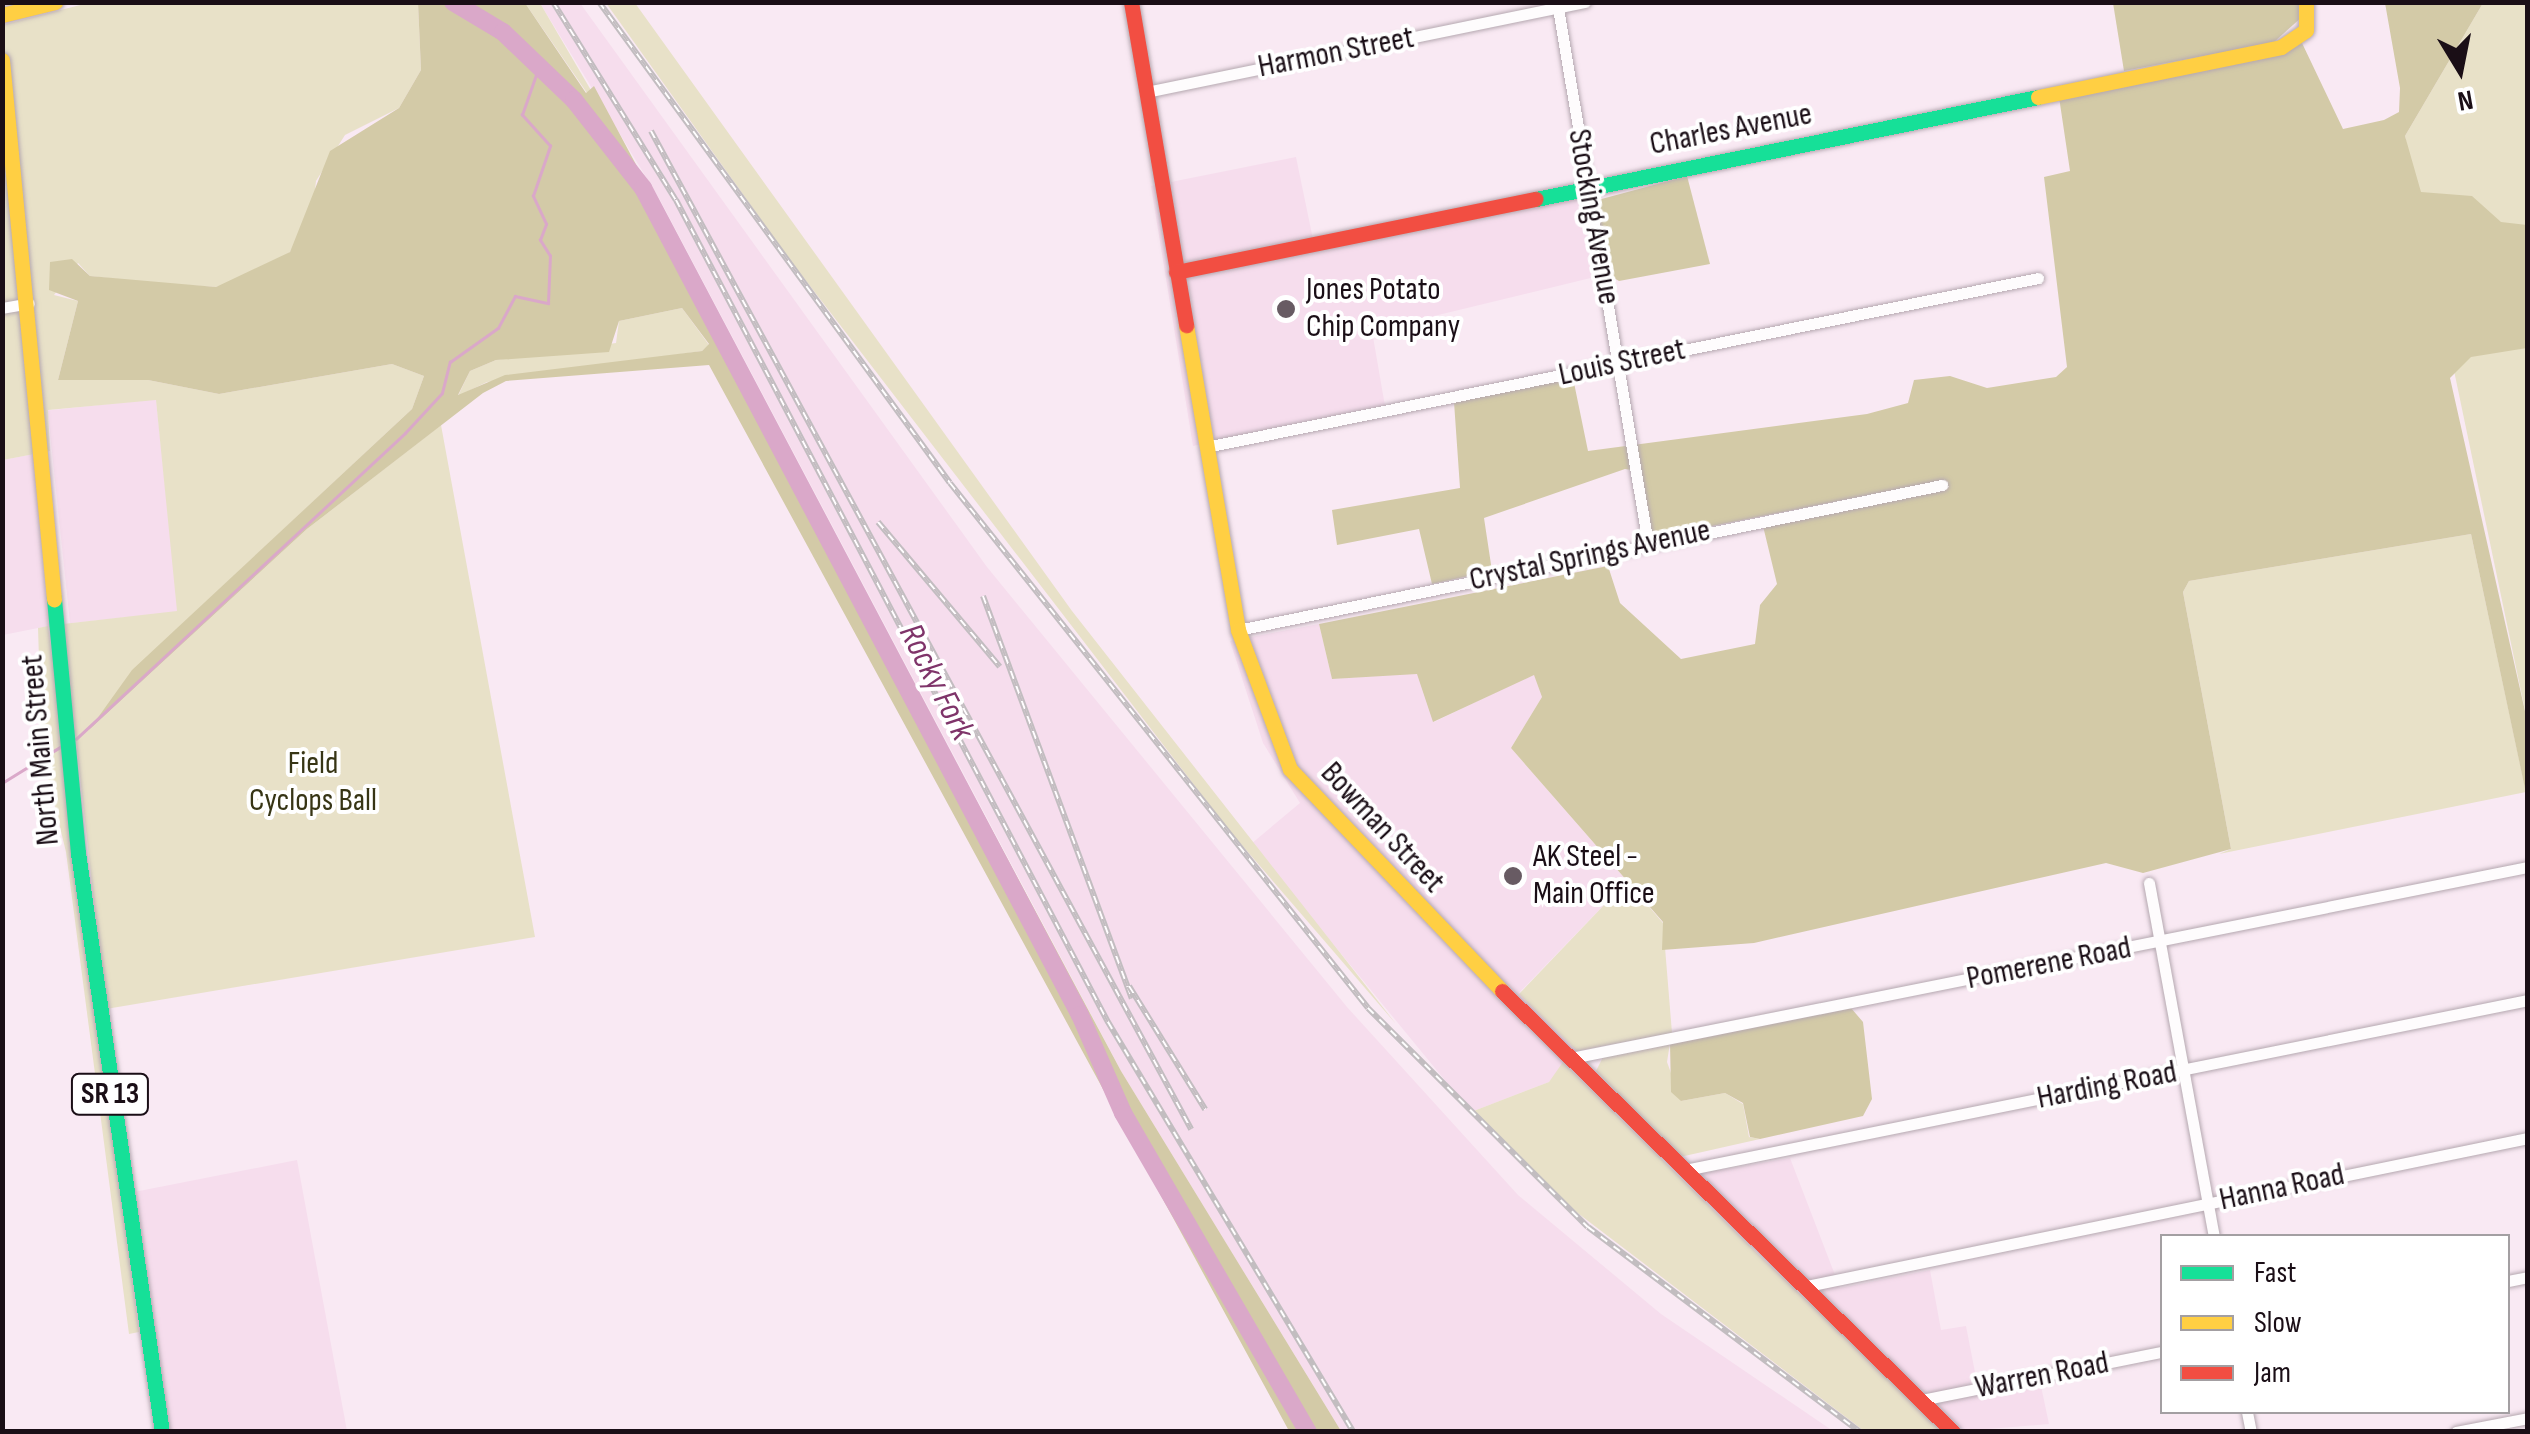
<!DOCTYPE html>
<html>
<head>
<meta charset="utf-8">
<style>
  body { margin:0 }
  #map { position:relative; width:2530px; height:1434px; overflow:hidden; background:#f9e9f3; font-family:"Sofia Sans Condensed",sans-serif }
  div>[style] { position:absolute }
  .built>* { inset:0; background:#f6dded; transform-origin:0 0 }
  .green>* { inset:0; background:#e8e1c8 }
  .forest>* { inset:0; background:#d3caa7 }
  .stream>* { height:2.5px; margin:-1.25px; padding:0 1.25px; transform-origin:1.25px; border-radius:1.25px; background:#daa8c9 }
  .river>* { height:18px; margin:-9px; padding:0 9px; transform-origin:9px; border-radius:9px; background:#daa8c9 }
  .roads { filter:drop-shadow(0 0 2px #b5a8b0) drop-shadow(0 0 2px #b5a8b0) }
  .street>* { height:11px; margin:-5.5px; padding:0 5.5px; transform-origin:5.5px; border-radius:5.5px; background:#fefcfd }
  .fast>* { height:15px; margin:-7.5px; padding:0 7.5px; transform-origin:7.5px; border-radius:7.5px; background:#16e098 }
  .slow>* { height:15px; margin:-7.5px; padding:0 7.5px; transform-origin:7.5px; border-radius:7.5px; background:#ffcf43 }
  .jam>* { height:15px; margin:-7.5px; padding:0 7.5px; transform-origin:7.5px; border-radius:7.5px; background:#f24e42 }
  .rail>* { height:6px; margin-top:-3px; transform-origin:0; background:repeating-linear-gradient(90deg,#fff 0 8px,#c2bdc0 0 16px); box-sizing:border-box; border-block:2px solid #c2bdc0 }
  .dots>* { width:28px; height:28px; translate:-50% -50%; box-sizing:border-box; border:5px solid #fff; border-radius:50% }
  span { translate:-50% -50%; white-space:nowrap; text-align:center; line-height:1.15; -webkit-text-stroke:8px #fff; paint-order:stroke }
  .shield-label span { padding:2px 8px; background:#fff; border:2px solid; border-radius:8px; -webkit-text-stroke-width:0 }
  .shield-label { font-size:30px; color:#1a0e16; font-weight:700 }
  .street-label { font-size:32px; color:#1a0e16 }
  .poi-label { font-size:32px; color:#1a0e16 }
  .left { translate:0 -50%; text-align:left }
  .park-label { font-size:32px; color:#373515 }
  .water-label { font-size:35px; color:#7f346a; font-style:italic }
  .frame { position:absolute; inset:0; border:5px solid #1a0e16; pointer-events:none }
  .legend { position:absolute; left:2160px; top:1234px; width:350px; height:180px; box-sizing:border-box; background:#fff; border:2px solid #a39fa2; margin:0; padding:12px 18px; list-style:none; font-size:30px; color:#1a0e16 }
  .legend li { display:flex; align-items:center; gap:20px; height:50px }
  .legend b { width:50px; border:2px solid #a39fa2 }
  .north { position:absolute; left:2410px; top:20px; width:100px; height:100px; -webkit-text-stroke:8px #fff; paint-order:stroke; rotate:170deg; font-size:28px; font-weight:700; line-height:40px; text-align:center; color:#1a0e16 }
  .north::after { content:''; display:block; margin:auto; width:35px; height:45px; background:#1a0e16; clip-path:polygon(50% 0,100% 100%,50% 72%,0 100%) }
</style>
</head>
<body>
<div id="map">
  <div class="built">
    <div style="clip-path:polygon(540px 3px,580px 3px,987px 567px,1347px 1007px,1518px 1195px,1661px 1314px,1833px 1431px,1341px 1431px,1121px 1071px,660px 200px)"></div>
    <div style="clip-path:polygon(1296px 157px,1315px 249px,1593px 192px,1607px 274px,1372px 331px,1385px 406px,1193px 446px,1151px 186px)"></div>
    <div style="left:156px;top:399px;width:214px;height:109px;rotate:84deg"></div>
    <div style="clip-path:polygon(34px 454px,48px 626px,3px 635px,3px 460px)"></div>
    <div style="clip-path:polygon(1319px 624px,1332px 679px,1418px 673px,1434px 722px,1534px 674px,1542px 697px,1511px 748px,1627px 881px,1519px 993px,1577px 1051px,1549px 1082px,1471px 1112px,1251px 844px,1300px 803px,1263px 743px,1230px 641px)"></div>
    <div style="clip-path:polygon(1790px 1158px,1840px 1288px,1930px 1270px,1941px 1330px,1966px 1326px,1980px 1398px,2041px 1386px,2049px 1424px,1964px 1431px,1698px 1174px)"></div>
    <div style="clip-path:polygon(297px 1160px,347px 1431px,169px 1431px,129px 1193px)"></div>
  </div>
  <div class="green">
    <div style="clip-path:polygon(92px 2px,418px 3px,421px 70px,399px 108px,345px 135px,316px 181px,312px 216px,290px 252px,256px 275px,216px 287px,154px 283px,90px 276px,78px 263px,54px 295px,78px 301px,58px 380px,148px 380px,219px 394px,392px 364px,424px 376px,412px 409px,164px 641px,89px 730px,307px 529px,441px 425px,535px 937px,106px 1009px,63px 624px,177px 611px,156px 400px,48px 410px,50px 451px,3px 460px,2px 25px)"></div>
    <div style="clip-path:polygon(525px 3px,540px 3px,592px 92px,587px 93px)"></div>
    <div style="clip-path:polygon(606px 3px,635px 3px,1072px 611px,1396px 1024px,1228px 829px,790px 260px)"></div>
    <div style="clip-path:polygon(2483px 3px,2527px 3px,2527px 720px,2405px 136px)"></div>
    <div style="clip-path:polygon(682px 308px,709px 345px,702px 351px,487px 382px,458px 396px,470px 371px,496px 360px,616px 343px,619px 321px)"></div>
    <div style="clip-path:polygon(2471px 534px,2526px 792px,2219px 854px,2231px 849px,2183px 592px,2189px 581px)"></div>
    <div style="clip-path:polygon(48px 626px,139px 1332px,129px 1334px,66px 852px,42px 753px,38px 628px)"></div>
    <div style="clip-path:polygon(1627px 881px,1663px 923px,1672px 1033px,1577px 1051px,1519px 994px)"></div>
    <div style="clip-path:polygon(1670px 1043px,1667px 1062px,1681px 1101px,1725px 1093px,1743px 1104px,1749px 1137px,1760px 1139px,1680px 1157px,1596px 1071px,1603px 1057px)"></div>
    <div style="clip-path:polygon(1563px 1062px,1764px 1260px,1945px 1431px,1864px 1431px,1575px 1211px,1471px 1112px,1549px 1082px)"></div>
  </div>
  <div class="forest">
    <div style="clip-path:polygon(evenodd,418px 3px,525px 3px,586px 93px,594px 86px,1121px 1071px,1341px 1431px,1289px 1431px,709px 365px,506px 381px,483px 393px,307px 529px,89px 730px,132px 670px,412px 409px,424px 376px,392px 364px,219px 394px,148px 380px,58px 380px,78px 301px,49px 290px,50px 262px,72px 259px,90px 276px,216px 287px,290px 252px,330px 151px,399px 108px,421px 70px,418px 3px,682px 308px,709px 344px,702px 351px,505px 375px,458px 395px,470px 371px,496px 360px,609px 352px,619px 321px,682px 308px)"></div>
    <div style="clip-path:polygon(2113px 3px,2300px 3px,2302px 17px,2273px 43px,2124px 71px)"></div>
    <div style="clip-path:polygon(2385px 3px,2483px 3px,2405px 136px,2421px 192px,2472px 196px,2501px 222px,2527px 225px,2527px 348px,2471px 357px,2450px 378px,2527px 720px,2527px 798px,2471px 534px,2189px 581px,2183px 592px,2231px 849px,2143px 873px,2106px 863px,1754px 943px,1662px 950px,1663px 922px,1511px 748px,1542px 697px,1534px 675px,1433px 722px,1417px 674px,1332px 679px,1319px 624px,1608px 566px,1620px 603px,1681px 659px,1755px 644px,1760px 605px,1777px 584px,1763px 526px,1946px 490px,1944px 480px,1652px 538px,1637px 471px,1625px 469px,1484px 518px,1492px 571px,1432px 584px,1419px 529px,1337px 545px,1332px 510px,1460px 488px,1454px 402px,1573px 378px,1588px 451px,1867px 414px,1908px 403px,1914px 380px,1950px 376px,1987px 388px,2056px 377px,2067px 367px,2044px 177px,2070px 171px,2059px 97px,2302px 43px,2343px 129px,2384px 120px,2399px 112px,2400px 88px)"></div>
    <div style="clip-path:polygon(1687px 176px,1710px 264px,1619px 281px,1607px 274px,1594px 201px)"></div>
    <div style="clip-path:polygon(1851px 1008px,1863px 1022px,1872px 1099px,1863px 1116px,1760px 1139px,1750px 1137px,1743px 1103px,1725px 1093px,1681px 1101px,1671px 1092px,1670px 1043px)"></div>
  </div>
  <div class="stream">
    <div style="left:76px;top:739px;width:449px;rotate:-42.9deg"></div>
    <div style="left:405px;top:433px;width:54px;rotate:-47.2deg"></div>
    <div style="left:442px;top:393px;width:32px;rotate:-76deg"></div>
    <div style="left:450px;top:362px;width:59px;rotate:-35.3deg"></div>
    <div style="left:498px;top:328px;width:36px;rotate:-62deg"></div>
    <div style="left:515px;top:296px;width:34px;rotate:12deg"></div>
    <div style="left:548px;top:303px;width:47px;rotate:-87.6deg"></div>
    <div style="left:550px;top:256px;width:19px;rotate:-122deg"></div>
    <div style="left:540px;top:240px;width:17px;rotate:-69deg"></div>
    <div style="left:546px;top:224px;width:31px;rotate:-115deg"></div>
    <div style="left:533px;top:196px;width:53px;rotate:-71.2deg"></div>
    <div style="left:550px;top:146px;width:42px;rotate:-132.1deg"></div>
    <div style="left:522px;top:115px;width:46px;rotate:-70.8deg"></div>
    <div style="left:2px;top:783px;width:68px;rotate:-31.8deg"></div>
  </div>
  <div class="river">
    <div style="left:453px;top:2px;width:58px;rotate:31deg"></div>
    <div style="left:503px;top:32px;width:98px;rotate:43.8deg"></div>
    <div style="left:574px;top:100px;width:112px;rotate:51.9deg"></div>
    <div style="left:643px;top:188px;width:935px;rotate:62.15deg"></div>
    <div style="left:1080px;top:1015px;width:107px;rotate:66.3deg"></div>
    <div style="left:1123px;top:1113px;width:369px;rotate:59.9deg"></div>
  </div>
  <div class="roads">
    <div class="street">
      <div style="left:1558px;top:8px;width:544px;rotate:80.47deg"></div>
      <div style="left:1146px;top:92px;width:448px;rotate:-11.6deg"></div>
      <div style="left:2px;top:308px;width:27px;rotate:-10deg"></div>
      <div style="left:1206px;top:447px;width:849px;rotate:-11.48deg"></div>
      <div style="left:1238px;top:630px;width:719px;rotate:-11.64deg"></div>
      <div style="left:2149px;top:883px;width:359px;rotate:79.6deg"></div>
      <div style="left:1571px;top:1058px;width:976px;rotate:-11.29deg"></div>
      <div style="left:1685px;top:1170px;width:860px;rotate:-11.4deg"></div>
      <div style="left:2508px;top:1281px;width:20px;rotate:-11deg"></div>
      <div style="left:1802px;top:1287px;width:741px;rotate:-11.6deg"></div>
      <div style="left:1921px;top:1400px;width:246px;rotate:-11.3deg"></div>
      <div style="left:2247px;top:1412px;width:20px;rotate:79deg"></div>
      <div style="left:2456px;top:1432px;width:73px;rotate:-11deg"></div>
    </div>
    <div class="fast">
      <div style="left:1536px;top:199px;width:512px;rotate:-11.49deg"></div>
      <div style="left:54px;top:599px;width:255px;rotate:84.6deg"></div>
      <div style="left:78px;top:853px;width:585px;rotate:81.75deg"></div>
    </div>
    <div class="slow">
      <div style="left:2px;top:15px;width:55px;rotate:-13.8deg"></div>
      <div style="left:2px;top:60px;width:542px;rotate:84.49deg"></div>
      <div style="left:2038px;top:97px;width:248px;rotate:-11.6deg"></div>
      <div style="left:2281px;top:47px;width:30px;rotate:-34deg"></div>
      <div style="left:2306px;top:30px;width:28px;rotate:-90deg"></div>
      <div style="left:1186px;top:325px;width:309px;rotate:80.3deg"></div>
      <div style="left:1238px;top:630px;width:148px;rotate:69.5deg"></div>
      <div style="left:1290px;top:769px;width:307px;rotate:46.3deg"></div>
    </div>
    <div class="jam">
      <div style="left:1131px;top:2px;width:328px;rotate:80.3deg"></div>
      <div style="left:1176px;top:272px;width:367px;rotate:-11.5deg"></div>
      <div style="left:1502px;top:991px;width:631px;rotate:44.36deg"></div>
    </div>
  </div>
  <div class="rail">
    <div style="left:553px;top:2px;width:233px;rotate:58.2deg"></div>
    <div style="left:676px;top:200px;width:929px;rotate:62.28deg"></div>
    <div style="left:1108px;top:1022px;width:478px;rotate:59.1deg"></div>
    <div style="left:599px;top:2px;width:595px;rotate:53.88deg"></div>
    <div style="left:950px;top:483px;width:671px;rotate:51.47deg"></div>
    <div style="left:1368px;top:1008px;width:310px;rotate:44.9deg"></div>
    <div style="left:1588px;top:1227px;width:341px;rotate:37deg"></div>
    <div style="left:651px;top:131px;width:1135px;rotate:61.58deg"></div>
    <div style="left:878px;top:522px;width:189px;rotate:49.9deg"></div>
    <div style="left:983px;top:596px;width:429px;rotate:69.7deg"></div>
    <div style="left:1129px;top:986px;width:145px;rotate:58.3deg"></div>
  </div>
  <div class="dots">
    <div style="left:1286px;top:309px;background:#685b63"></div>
    <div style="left:1513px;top:876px;background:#685b63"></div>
  </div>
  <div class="shield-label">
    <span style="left:110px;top:1094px">SR 13</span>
  </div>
  <div class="street-label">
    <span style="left:1336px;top:53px;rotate:-11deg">Harmon Street</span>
    <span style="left:1731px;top:130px;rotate:-11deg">Charles Avenue</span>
    <span style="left:1593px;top:217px;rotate:80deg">Stocking Avenue</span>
    <span style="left:1622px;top:363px;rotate:-12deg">Louis Street</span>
    <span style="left:1590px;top:556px;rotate:-12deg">Crystal Springs Avenue</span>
    <span style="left:41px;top:750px;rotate:-95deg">North Main Street</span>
    <span style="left:1382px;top:828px;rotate:47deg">Bowman Street</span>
    <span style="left:2049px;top:964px;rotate:-11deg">Pomerene Road</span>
    <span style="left:2107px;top:1086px;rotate:-11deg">Harding Road</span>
    <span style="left:2282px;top:1188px;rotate:-12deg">Hanna Road</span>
    <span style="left:2042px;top:1376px;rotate:-11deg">Warren Road</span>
  </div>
  <div class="poi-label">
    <span class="left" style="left:1306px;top:309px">Jones Potato<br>Chip Company</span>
    <span class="left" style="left:1533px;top:876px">AK Steel -<br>Main Office</span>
  </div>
  <div class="park-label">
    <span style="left:313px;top:783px">Field<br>Cyclops Ball</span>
  </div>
  <div class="water-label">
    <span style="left:936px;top:682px;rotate:63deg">Rocky Fork</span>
  </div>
  <div class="frame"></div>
  <ul class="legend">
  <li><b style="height:12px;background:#16e098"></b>Fast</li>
  <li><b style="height:12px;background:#ffcf43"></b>Slow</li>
  <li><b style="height:12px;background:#f24e42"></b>Jam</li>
  </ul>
  <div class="north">N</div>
</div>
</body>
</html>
